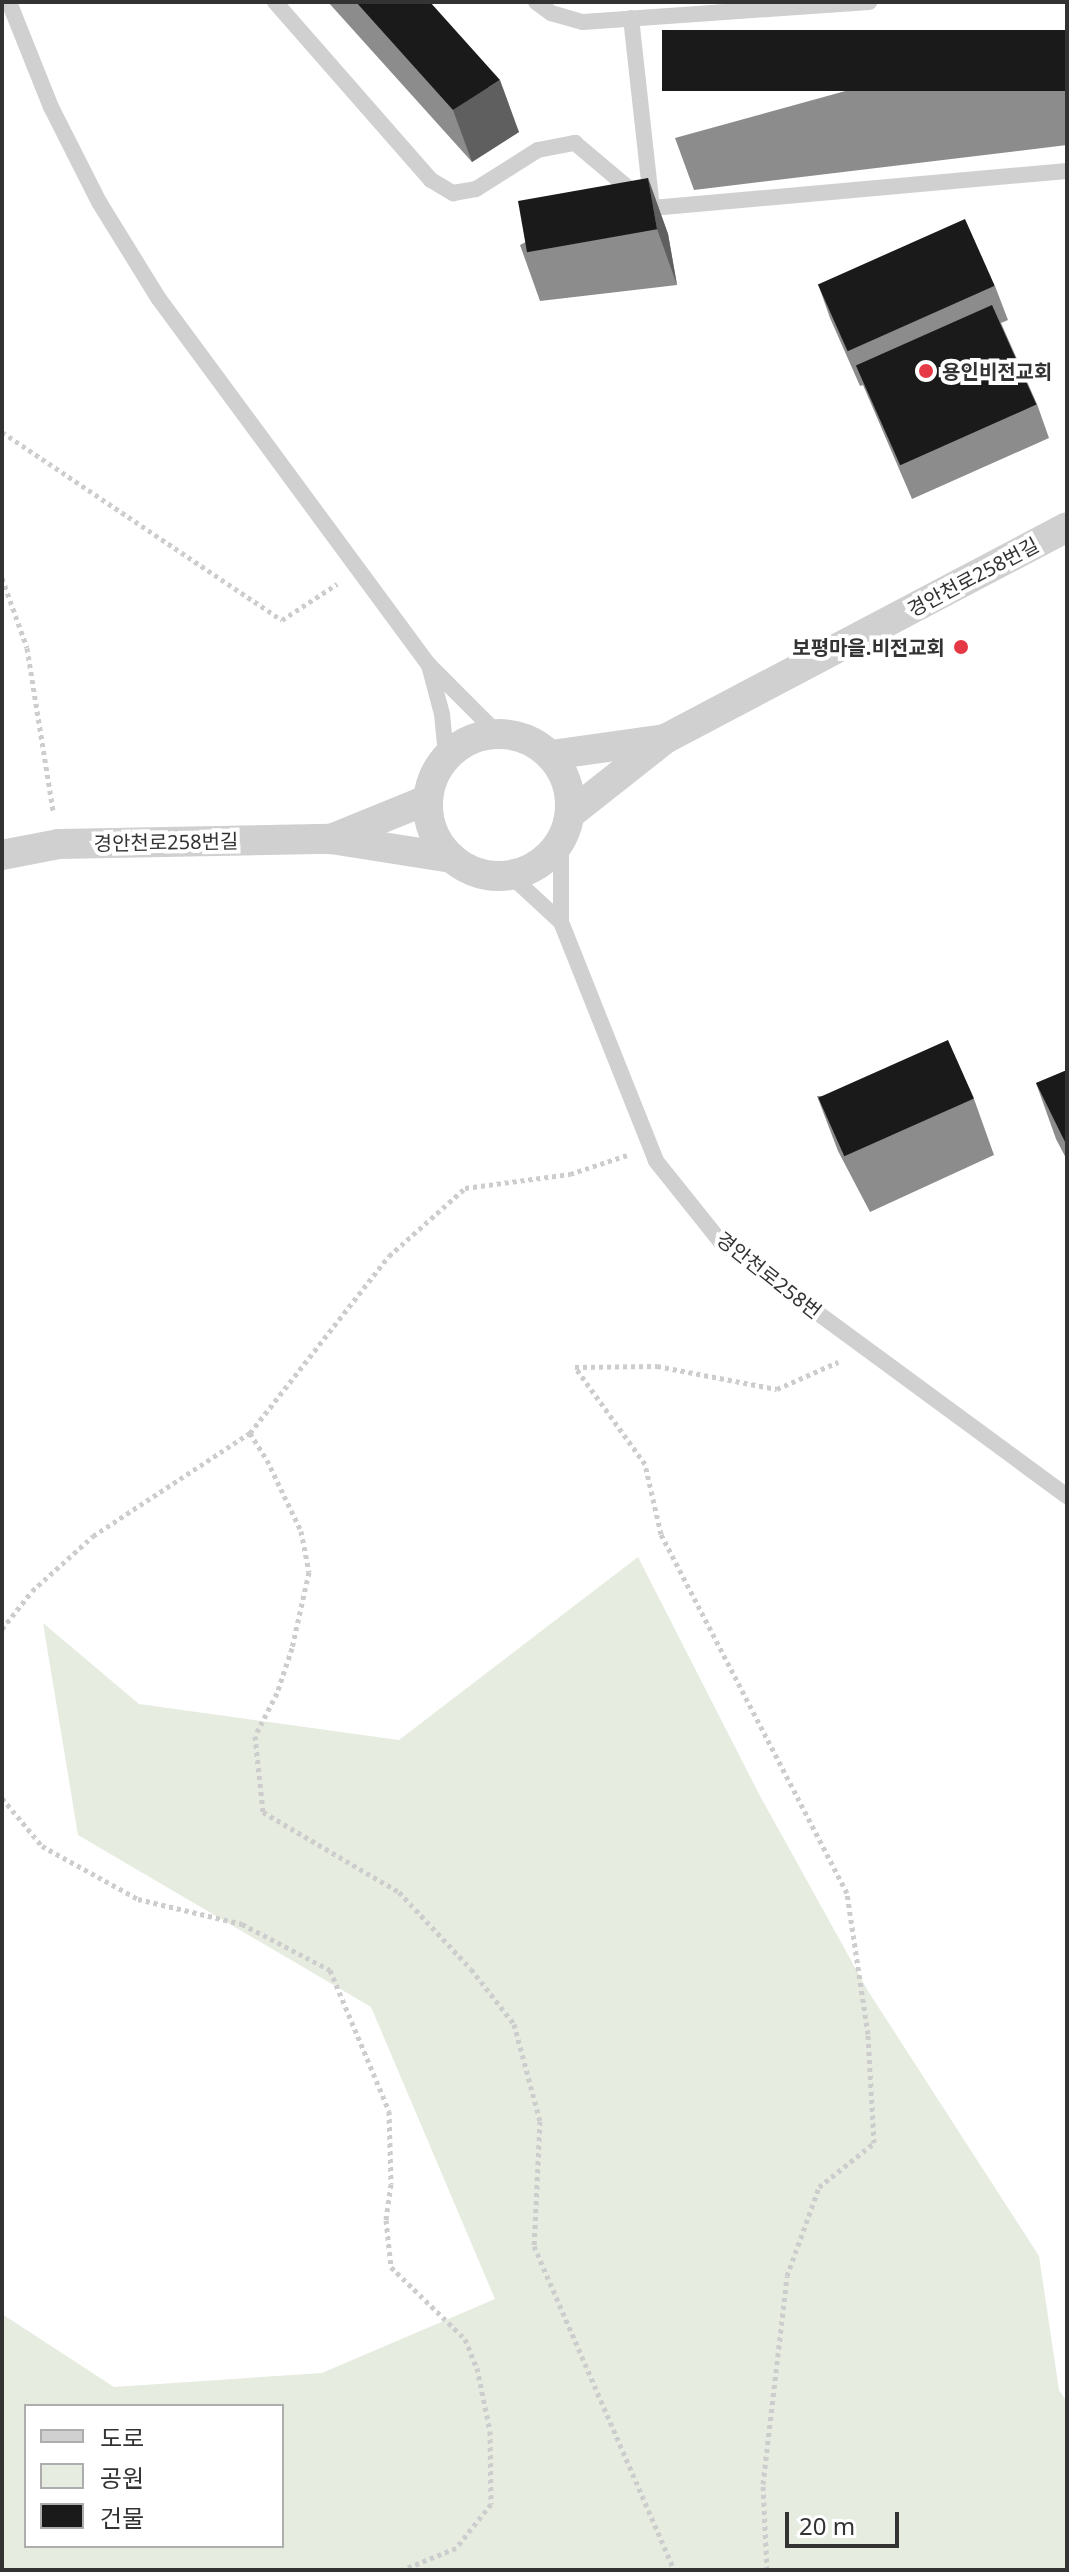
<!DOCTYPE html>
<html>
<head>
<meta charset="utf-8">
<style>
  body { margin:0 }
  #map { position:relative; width:1069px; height:2572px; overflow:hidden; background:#fff; font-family:"Noto Sans","Noto Sans KR",sans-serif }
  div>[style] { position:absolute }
  .green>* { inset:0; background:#e6ecdf }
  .path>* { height:5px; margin-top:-2.5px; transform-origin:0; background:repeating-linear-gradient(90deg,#cdcdcd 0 4px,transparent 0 8px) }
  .service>* { height:16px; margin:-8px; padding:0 8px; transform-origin:8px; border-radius:8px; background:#d0d0d0 }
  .minor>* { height:30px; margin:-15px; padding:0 15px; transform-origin:15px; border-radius:15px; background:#d0d0d0 }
  .minor>.ring { margin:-15px; padding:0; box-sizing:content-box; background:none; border:30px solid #d0d0d0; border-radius:50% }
  .wall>* { inset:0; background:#8c8c8c }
  .shaded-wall>* { inset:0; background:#5f5f5f }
  .building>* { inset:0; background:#1a1a1a; transform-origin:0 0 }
  .dots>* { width:22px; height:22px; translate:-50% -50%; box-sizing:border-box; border:4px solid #fff; border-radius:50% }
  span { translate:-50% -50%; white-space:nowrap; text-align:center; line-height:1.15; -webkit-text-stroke:8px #fff; paint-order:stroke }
  .poi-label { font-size:20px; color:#333; font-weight:700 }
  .left { translate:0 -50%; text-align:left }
  .right { translate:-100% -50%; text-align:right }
  .street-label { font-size:20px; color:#333 }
  .frame { position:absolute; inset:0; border:4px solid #333; pointer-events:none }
  .legend { position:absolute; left:24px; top:2404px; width:260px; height:144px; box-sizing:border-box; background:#fff; border:2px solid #adadad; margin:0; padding:10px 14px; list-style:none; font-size:24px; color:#333 }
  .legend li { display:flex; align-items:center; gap:16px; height:40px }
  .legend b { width:40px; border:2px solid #adadad }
  .scale { position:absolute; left:785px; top:2512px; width:114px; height:36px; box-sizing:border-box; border:4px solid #333; border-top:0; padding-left:10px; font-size:24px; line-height:28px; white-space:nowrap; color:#333; -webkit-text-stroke:6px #fff; paint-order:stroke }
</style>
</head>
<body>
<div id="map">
  <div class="green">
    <div style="clip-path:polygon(evenodd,638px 1557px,760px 1796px,868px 1991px,1039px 2256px,1059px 2390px,1067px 2402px,1067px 2570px,2px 2570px,2px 2314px,114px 2387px,322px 2373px,495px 2299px,371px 2007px,78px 1835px,43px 1623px,139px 1704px,399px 1740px,638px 1557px,26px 2406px,282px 2406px,282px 2546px,26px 2546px,26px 2406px)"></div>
  </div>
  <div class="path">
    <div style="left:2px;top:432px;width:337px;rotate:33.9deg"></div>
    <div style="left:282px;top:620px;width:66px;rotate:-33.2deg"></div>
    <div style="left:2px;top:578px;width:74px;rotate:70.3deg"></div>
    <div style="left:27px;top:648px;width:165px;rotate:80.9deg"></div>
    <div style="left:250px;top:1433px;width:32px;rotate:58deg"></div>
    <div style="left:267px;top:1460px;width:79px;rotate:64.4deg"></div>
    <div style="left:301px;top:1531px;width:42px;rotate:79deg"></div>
    <div style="left:309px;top:1572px;width:78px;rotate:102.6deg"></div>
    <div style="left:292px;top:1648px;width:47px;rotate:108.4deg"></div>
    <div style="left:277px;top:1693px;width:48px;rotate:117.1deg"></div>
    <div style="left:255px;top:1736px;width:76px;rotate:84deg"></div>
    <div style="left:263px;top:1812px;width:158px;rotate:30.5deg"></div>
    <div style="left:399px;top:1892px;width:105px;rotate:46.9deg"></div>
    <div style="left:471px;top:1969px;width:70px;rotate:52deg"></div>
    <div style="left:514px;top:2024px;width:100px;rotate:75deg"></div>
    <div style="left:540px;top:2121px;width:125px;rotate:92.7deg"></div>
    <div style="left:534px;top:2246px;width:353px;rotate:66.6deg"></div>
    <div style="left:2px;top:1629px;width:48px;rotate:-51.7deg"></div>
    <div style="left:32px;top:1591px;width:82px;rotate:-42deg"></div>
    <div style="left:93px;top:1536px;width:188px;rotate:-33.3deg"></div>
    <div style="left:250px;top:1433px;width:225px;rotate:-51.9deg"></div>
    <div style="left:389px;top:1256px;width:102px;rotate:-41.8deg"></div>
    <div style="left:465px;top:1188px;width:106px;rotate:-7.6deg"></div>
    <div style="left:570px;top:1174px;width:60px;rotate:-18.4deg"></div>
    <div style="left:2px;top:1798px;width:62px;rotate:50.2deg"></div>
    <div style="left:42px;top:1846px;width:110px;rotate:28.9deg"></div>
    <div style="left:138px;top:1899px;width:107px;rotate:13.5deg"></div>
    <div style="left:242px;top:1924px;width:99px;rotate:27.6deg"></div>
    <div style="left:330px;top:1970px;width:153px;rotate:67.3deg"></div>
    <div style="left:389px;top:2111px;width:73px;rotate:88.4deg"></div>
    <div style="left:391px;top:2184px;width:36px;rotate:98deg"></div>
    <div style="left:386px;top:2220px;width:47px;rotate:83.9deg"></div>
    <div style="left:391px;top:2267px;width:103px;rotate:44.2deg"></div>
    <div style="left:465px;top:2339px;width:31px;rotate:68deg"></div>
    <div style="left:477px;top:2368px;width:64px;rotate:78.3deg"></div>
    <div style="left:490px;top:2431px;width:73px;rotate:89.2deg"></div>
    <div style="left:491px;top:2504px;width:56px;rotate:128.5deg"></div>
    <div style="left:456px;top:2548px;width:58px;rotate:157.8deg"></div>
    <div style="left:767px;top:2570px;width:86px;rotate:-92.7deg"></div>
    <div style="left:763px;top:2484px;width:209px;rotate:-83.4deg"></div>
    <div style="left:787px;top:2276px;width:95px;rotate:-70.2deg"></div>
    <div style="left:819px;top:2187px;width:70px;rotate:-38.7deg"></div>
    <div style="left:874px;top:2143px;width:109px;rotate:-93.2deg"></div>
    <div style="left:868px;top:2034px;width:143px;rotate:-98.5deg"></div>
    <div style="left:847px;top:1893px;width:404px;rotate:-117.4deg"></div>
    <div style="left:661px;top:1534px;width:72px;rotate:-102.9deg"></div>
    <div style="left:645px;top:1464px;width:120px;rotate:-125.8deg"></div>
    <div style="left:575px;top:1367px;width:82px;rotate:-0.7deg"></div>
    <div style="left:657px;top:1366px;width:122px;rotate:10.9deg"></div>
    <div style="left:777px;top:1389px;width:67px;rotate:-23.9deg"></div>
  </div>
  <div class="service">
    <div style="left:9px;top:2px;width:113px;rotate:68.2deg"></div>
    <div style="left:51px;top:107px;width:106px;rotate:63.2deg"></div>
    <div style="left:99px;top:202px;width:114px;rotate:58.3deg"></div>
    <div style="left:159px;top:299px;width:455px;rotate:53.6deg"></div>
    <div style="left:275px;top:2px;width:237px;rotate:48.8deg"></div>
    <div style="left:431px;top:180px;width:26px;rotate:31deg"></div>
    <div style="left:453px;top:193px;width:23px;rotate:-10deg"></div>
    <div style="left:476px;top:189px;width:73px;rotate:-32.2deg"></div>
    <div style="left:538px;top:150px;width:38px;rotate:-11deg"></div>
    <div style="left:575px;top:143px;width:101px;rotate:40.2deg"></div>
    <div style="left:652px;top:208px;width:417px;rotate:-5.1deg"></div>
    <div style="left:536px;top:2px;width:19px;rotate:36deg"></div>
    <div style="left:551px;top:13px;width:33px;rotate:16deg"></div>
    <div style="left:583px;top:22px;width:287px;rotate:-4deg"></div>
    <div style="left:631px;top:18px;width:183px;rotate:83.7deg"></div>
    <div style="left:446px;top:756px;width:42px;rotate:-95.4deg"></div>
    <div style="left:442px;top:714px;width:51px;rotate:-104.9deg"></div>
    <div style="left:429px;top:665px;width:98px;rotate:45deg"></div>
    <div style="left:510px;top:875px;width:69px;rotate:42.7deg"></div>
    <div style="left:561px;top:922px;width:80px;rotate:-90deg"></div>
    <div style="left:561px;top:922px;width:257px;rotate:68.3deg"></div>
    <div style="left:656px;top:1161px;width:104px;rotate:51.3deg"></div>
    <div style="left:721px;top:1242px;width:429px;rotate:36.3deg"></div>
  </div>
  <div class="minor">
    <div class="ring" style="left:428px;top:734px;width:112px;height:112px"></div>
    <div style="left:665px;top:739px;width:454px;rotate:-27.8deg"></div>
    <div style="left:551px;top:755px;width:115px;rotate:-8deg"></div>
    <div style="left:665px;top:739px;width:121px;rotate:141.7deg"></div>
    <div style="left:427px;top:800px;width:104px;rotate:157.9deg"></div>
    <div style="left:331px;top:839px;width:122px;rotate:8.9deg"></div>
    <div style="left:2px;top:855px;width:58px;rotate:-10.9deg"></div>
    <div style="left:59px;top:844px;width:272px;rotate:-1.1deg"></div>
  </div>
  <div class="wall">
    <div style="clip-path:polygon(328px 2px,430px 2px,519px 132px,472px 162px)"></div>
    <div style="clip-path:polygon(1067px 30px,1067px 145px,694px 190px,675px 138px)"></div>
    <div style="clip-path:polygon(648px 178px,668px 234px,677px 285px,540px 301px,520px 245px)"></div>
    <div style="clip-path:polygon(818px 284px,995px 286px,1008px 320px,1001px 323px,1037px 404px,1049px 438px,912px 499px,863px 385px,860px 386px,830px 318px)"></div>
    <div style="clip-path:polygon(1067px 1070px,1067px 1160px,1056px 1139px,1036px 1083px)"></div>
    <div style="clip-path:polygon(817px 1096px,974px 1099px,994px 1155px,870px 1212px,838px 1151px)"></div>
  </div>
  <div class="shaded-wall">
    <div style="clip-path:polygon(500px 80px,519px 132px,472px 162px,453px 110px)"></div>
    <div style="clip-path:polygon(648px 178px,668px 234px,677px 285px,657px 229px)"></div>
  </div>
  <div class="building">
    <div style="clip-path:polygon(356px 2px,430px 2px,500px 80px,453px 110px)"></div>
    <div style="left:1067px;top:30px;width:61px;height:405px;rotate:90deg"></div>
    <div style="left:648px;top:178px;width:52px;height:132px;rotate:80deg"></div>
    <div style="left:965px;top:219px;width:73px;height:161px;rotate:66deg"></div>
    <div style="left:992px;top:305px;width:109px;height:149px;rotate:66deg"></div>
    <div style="left:948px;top:1040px;width:64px;height:142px;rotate:66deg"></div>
    <div style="clip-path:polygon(1067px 1070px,1067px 1146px,1036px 1083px)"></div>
  </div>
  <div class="dots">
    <div style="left:926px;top:371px;background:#e63946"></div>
    <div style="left:961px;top:647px;background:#e63946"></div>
  </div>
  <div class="poi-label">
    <span class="left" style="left:942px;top:371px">용인비전교회</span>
    <span class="right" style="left:945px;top:647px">보평마을.비전교회</span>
  </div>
  <div class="street-label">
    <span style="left:973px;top:577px;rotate:-28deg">경안천로258번길</span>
    <span style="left:166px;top:842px;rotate:-1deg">경안천로258번길</span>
    <span style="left:769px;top:1275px;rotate:38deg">경안천로258번</span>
  </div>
  <div class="frame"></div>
  <ul class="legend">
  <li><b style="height:10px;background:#d0d0d0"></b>도로</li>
  <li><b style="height:22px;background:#e6ecdf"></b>공원</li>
  <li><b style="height:22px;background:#1a1a1a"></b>건물</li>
  </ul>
  <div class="scale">20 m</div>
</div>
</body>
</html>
